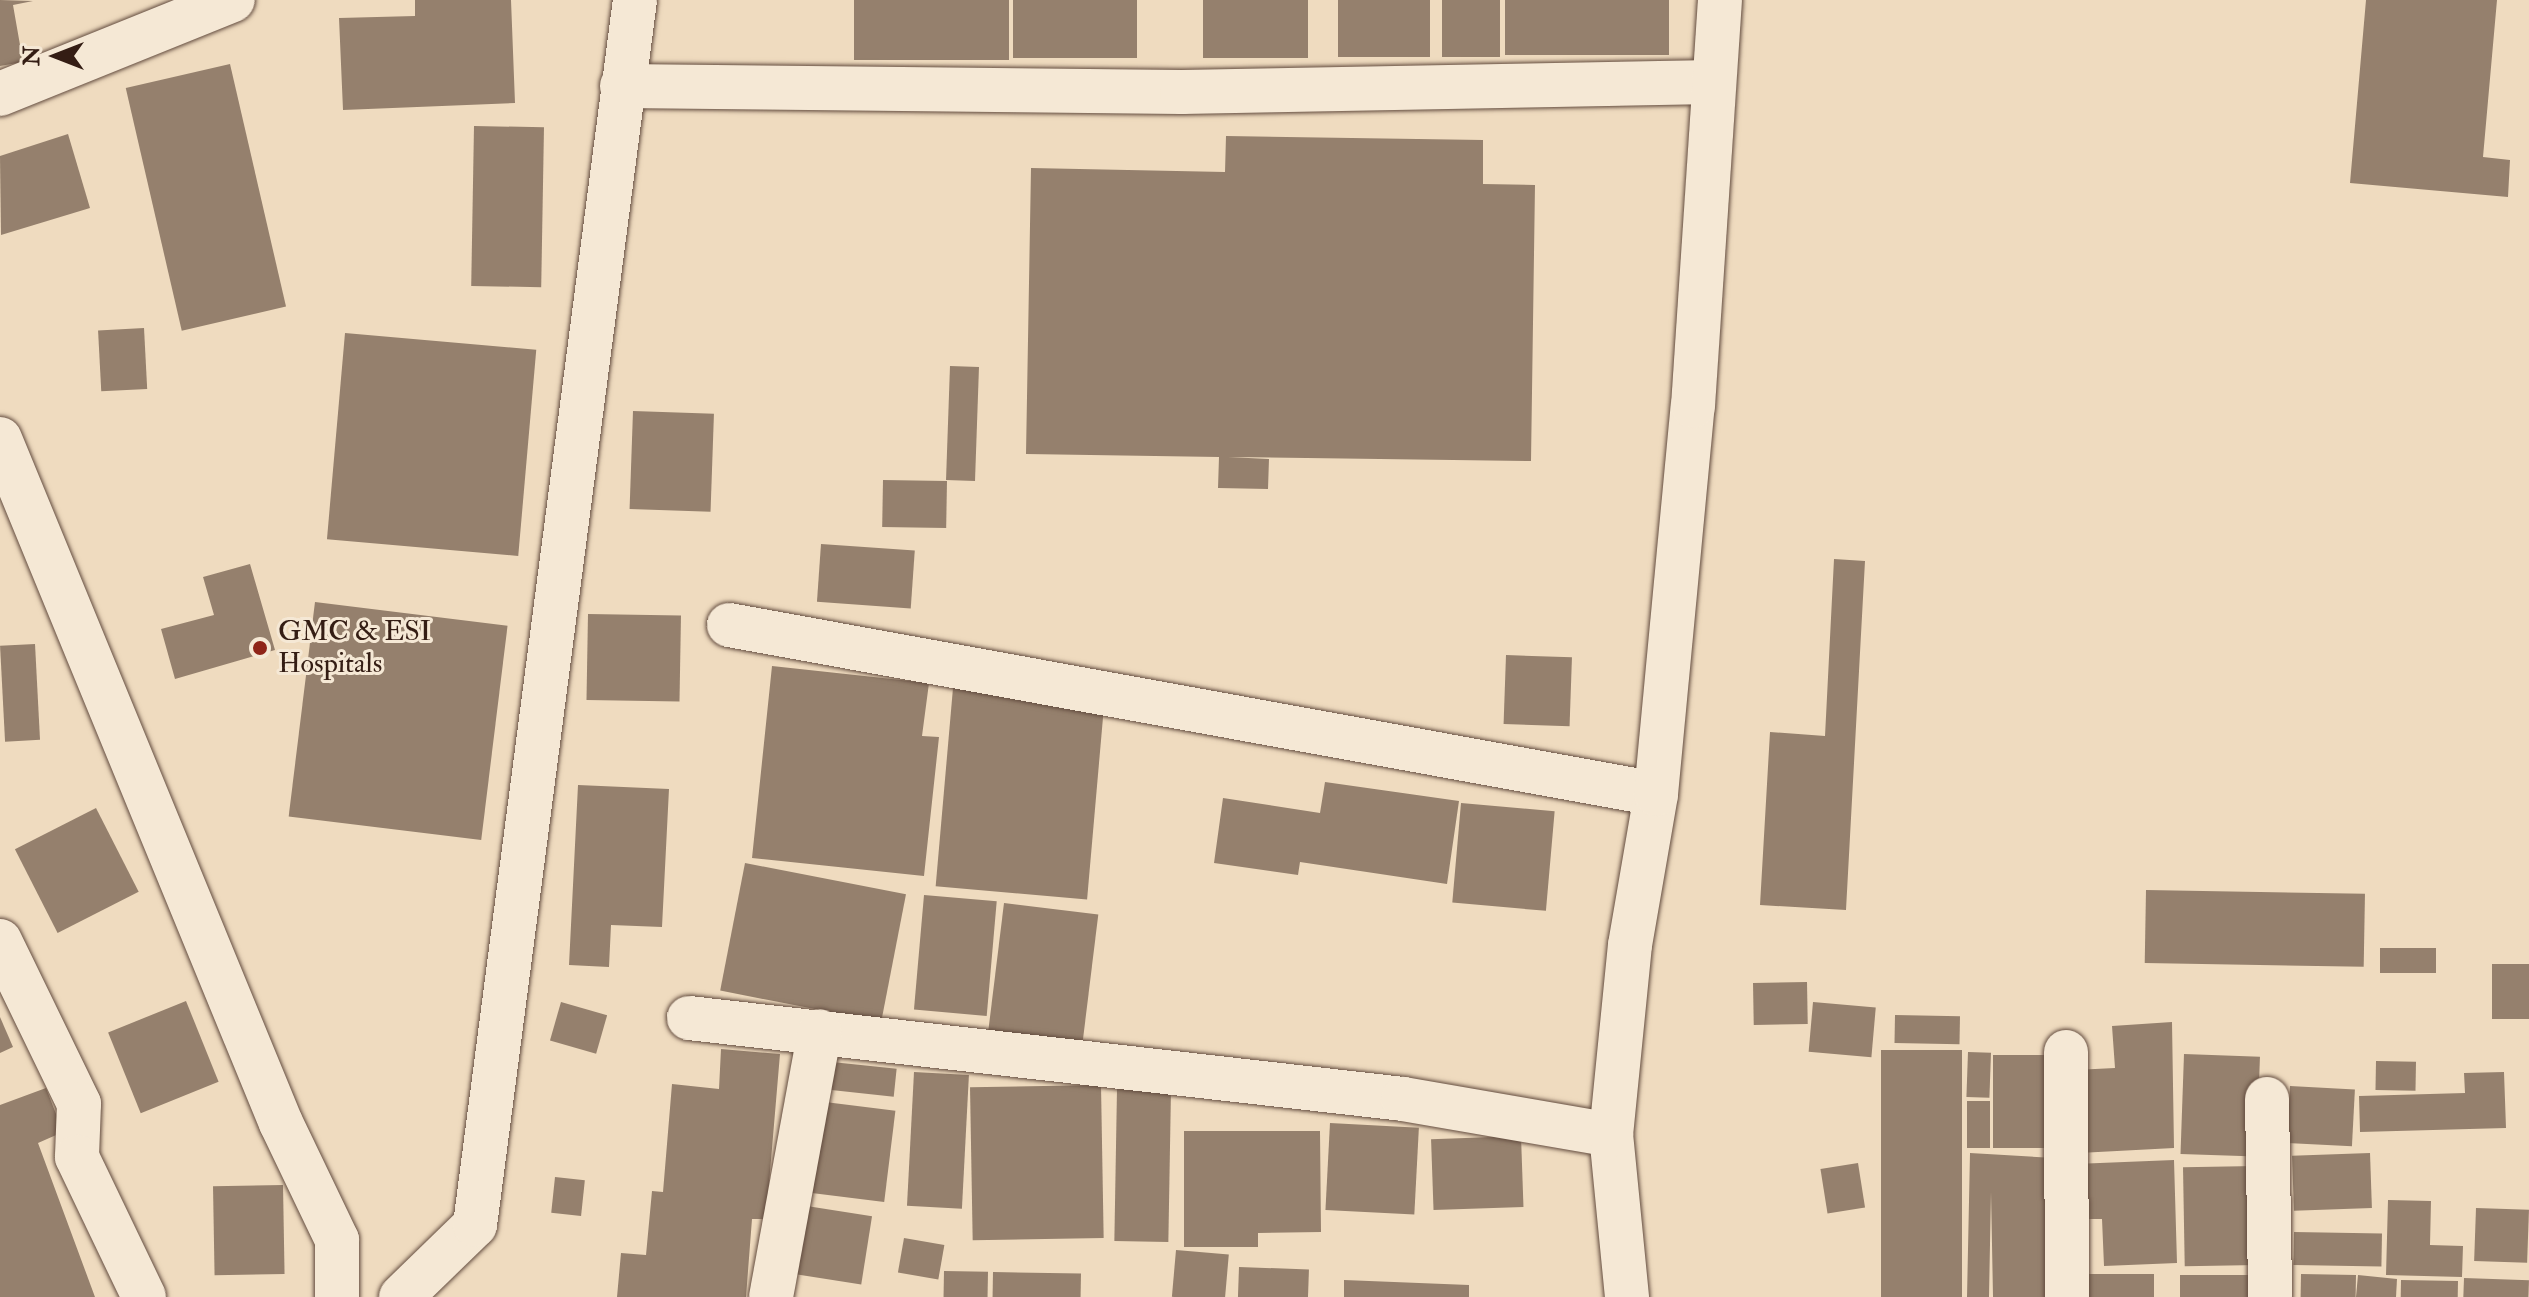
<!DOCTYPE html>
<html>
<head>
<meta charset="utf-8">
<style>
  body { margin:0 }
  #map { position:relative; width:2529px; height:1297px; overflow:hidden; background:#efdbbf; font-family:"IM FELL Double Pica",serif }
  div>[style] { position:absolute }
  .building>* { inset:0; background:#95806d; transform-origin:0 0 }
  .roads { filter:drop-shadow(0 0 2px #634c3f) drop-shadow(0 0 2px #634c3f) }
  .minor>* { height:44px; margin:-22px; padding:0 22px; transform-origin:22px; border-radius:22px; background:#f5e8d5 }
  .tertiary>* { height:44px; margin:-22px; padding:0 22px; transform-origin:22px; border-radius:22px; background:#f5e8d5 }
  .dots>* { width:22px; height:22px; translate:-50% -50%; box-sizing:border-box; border:4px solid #f5e8d5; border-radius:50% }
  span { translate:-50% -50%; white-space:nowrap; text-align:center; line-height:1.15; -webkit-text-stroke:6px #f5e8d5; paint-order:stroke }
  .poi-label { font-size:28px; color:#341d14 }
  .left { translate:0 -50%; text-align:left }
  .north { position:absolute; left:16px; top:16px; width:80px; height:80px; -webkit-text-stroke:6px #f5e8d5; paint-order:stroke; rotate:270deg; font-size:22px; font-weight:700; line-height:32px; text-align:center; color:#341d14 }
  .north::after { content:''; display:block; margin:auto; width:28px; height:36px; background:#341d14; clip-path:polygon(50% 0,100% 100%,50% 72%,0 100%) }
</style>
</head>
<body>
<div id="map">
  <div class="building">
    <div style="clip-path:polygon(0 0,33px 1px,13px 5px,23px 62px,0 66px)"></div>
    <div style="clip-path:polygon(415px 0,511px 0,515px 103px,343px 110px,339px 18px,415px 16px)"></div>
    <div style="left:854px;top:0;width:155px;height:60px"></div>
    <div style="left:1013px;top:0;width:124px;height:58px"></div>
    <div style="left:1203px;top:0;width:105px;height:58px"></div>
    <div style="left:1338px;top:0;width:92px;height:57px"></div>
    <div style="left:1442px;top:0;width:58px;height:57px"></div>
    <div style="left:1505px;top:0;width:164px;height:55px"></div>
    <div style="clip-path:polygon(2366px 0,2497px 0,2483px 157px,2510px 160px,2508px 197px,2350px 183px)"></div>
    <div style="left:230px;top:64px;width:249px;height:107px;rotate:77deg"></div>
    <div style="left:474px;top:126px;width:70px;height:160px;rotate:1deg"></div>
    <div style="clip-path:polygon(68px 134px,90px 208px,1px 235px,0 156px)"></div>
    <div style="clip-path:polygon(1226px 136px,1483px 140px,1483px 184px,1535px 185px,1531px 461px,1228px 457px,1269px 459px,1268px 489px,1218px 488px,1219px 457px,1026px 454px,1031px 168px,1225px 172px)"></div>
    <div style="left:144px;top:328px;width:61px;height:46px;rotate:87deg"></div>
    <div style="left:345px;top:333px;width:192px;height:207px;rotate:5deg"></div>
    <div style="left:950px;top:366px;width:29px;height:114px;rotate:2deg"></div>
    <div style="left:633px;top:411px;width:81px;height:98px;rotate:2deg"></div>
    <div style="left:883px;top:480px;width:64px;height:47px;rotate:1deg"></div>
    <div style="left:821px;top:544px;width:94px;height:58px;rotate:4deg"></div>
    <div style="clip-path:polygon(1834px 559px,1865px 561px,1846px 910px,1760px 905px,1770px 732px,1825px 736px)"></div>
    <div style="clip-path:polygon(250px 564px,275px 650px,175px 679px,161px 629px,214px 615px,203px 577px)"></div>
    <div style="left:315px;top:602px;width:194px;height:216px;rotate:7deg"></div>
    <div style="left:588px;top:614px;width:93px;height:86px;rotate:1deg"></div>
    <div style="left:35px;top:644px;width:96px;height:35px;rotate:87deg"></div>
    <div style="left:1506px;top:655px;width:66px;height:69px;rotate:2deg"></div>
    <div style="clip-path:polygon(772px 666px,929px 683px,922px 736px,939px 737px,924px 876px,752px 858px)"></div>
    <div style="left:953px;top:688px;width:152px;height:199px;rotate:5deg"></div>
    <div style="clip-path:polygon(1325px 782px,1459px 801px,1447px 884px,1300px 862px,1298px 875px,1214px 863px,1223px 798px,1320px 813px)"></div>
    <div style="clip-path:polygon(578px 785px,669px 789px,662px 927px,611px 925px,609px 967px,569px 965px)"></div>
    <div style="left:1461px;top:803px;width:94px;height:100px;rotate:5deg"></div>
    <div style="left:96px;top:808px;width:94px;height:91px;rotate:63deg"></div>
    <div style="left:745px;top:863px;width:164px;height:130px;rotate:11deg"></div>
    <div style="left:2146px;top:890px;width:219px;height:73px;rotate:1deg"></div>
    <div style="left:924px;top:895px;width:73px;height:115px;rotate:5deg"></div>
    <div style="left:1004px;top:903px;width:95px;height:131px;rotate:7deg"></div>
    <div style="left:2380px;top:948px;width:56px;height:25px"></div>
    <div style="left:2529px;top:964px;width:55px;height:37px;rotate:90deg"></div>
    <div style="left:1807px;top:982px;width:42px;height:54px;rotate:89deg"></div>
    <div style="left:186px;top:1001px;width:87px;height:84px;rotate:68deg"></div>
    <div style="left:561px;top:1002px;width:48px;height:40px;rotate:16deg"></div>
    <div style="left:1813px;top:1002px;width:63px;height:50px;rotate:5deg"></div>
    <div style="left:1895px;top:1015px;width:65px;height:28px;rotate:1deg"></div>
    <div style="clip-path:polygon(0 1017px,13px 1047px,0 1053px)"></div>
    <div style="clip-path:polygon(2172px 1022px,2174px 1148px,2079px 1153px,2075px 1070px,2115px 1068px,2112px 1026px)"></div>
    <div style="clip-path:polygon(721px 1049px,780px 1054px,766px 1219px,752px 1219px,746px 1297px,617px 1297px,621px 1253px,646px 1255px,652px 1191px,663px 1192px,672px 1084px,719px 1089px)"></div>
    <div style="left:1881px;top:1050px;width:81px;height:247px"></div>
    <div style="left:1968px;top:1052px;width:23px;height:45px;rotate:2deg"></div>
    <div style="left:2184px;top:1054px;width:76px;height:100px;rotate:2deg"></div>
    <div style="left:1993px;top:1055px;width:61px;height:93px"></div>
    <div style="left:2376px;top:1061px;width:40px;height:29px;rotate:1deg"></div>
    <div style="left:832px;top:1062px;width:65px;height:28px;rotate:6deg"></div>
    <div style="left:914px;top:1072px;width:55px;height:134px;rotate:3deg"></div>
    <div style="clip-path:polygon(2504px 1072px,2506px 1128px,2360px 1132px,2359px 1096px,2465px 1093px,2464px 1073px)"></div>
    <div style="left:1101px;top:1085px;width:153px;height:131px;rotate:89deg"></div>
    <div style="left:2290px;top:1086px;width:65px;height:57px;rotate:3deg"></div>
    <div style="clip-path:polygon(46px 1088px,63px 1132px,38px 1143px,95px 1297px,0 1297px,0 1105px)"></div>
    <div style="left:1117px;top:1089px;width:54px;height:152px;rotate:1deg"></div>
    <div style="left:817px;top:1101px;width:79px;height:92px;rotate:7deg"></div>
    <div style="left:1967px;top:1101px;width:23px;height:47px"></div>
    <div style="left:1330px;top:1123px;width:89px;height:87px;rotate:3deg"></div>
    <div style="clip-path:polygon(1184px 1131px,1320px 1131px,1321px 1232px,1258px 1233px,1258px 1247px,1184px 1247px)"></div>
    <div style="left:1521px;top:1136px;width:71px;height:90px;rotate:88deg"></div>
    <div style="clip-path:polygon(1970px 1153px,2054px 1158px,2056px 1297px,1993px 1297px,1991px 1192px,1989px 1297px,1967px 1297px)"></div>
    <div style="left:2370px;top:1153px;width:55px;height:78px;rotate:88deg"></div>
    <div style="clip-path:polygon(2174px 1160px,2177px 1263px,2104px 1266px,2102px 1219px,2077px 1219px,2075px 1164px)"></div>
    <div style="left:1858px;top:1163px;width:45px;height:38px;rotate:81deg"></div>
    <div style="left:2256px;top:1166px;width:99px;height:73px;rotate:89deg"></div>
    <div style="left:555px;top:1177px;width:30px;height:36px;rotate:6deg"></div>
    <div style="left:283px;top:1185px;width:89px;height:70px;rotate:89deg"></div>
    <div style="clip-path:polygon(2388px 1200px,2431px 1201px,2430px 1245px,2463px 1246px,2462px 1277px,2386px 1275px)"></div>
    <div style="left:794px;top:1204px;width:79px;height:69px;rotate:9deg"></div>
    <div style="left:2476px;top:1208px;width:53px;height:53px;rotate:2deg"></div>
    <div style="left:2294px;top:1232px;width:88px;height:33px;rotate:1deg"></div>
    <div style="left:904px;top:1238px;width:41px;height:35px;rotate:10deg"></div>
    <div style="left:1176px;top:1250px;width:53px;height:47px;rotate:5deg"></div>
    <div style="left:1239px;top:1267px;width:70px;height:30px;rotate:2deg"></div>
    <div style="left:944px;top:1271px;width:44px;height:26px;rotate:1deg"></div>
    <div style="left:993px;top:1272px;width:88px;height:25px;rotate:1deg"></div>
    <div style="left:2154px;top:1274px;width:23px;height:74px;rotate:90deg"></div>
    <div style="left:2301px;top:1274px;width:55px;height:23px;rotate:1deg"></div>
    <div style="left:2259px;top:1275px;width:22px;height:79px;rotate:90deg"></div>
    <div style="clip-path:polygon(2358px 1275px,2397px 1279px,2396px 1297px,2356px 1297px)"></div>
    <div style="left:2464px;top:1278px;width:65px;height:19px;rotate:2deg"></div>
    <div style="clip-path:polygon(1344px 1280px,1469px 1285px,1469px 1297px,1344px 1297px)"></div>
    <div style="left:2401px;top:1280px;width:57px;height:17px;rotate:1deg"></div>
  </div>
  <div class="roads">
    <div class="minor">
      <div style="left:622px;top:86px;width:560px;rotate:0.61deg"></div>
      <div style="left:1182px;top:92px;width:531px;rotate:-1.08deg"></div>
      <div style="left:0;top:94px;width:251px;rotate:-22deg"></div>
      <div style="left:0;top:439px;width:739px;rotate:67.67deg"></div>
      <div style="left:281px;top:1123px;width:130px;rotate:64.4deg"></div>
      <div style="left:337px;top:1240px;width:57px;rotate:90deg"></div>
      <div style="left:729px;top:625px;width:942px;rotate:10.33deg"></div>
      <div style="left:0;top:941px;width:181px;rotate:64.1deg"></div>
      <div style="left:79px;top:1104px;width:53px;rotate:92.2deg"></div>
      <div style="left:77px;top:1157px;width:155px;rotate:64.4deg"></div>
      <div style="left:689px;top:1018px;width:719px;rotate:6.47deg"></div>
      <div style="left:1403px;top:1099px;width:211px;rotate:9.8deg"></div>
      <div style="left:2066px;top:1052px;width:245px;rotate:89.8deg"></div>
      <div style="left:2267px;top:1099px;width:198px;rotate:89.1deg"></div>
      <div style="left:401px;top:1297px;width:103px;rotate:-44.2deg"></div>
      <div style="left:475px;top:1225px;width:1235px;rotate:-82.56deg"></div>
      <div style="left:771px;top:1297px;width:270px;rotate:-79.6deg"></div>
    </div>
    <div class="tertiary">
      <div style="left:1627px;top:1297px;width:163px;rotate:-95.6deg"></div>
      <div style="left:1611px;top:1135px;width:191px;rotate:-84.3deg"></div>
      <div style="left:1630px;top:945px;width:153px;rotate:-80.2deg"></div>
      <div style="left:1656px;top:794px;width:390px;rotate:-84.6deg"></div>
      <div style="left:1693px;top:406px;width:407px;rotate:-86.2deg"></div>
    </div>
  </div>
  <div class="dots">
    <div style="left:260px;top:648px;background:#8f2418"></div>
  </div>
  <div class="poi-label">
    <span class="left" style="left:278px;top:648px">GMC &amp; ESI<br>Hospitals</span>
  </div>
  <div class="north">N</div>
</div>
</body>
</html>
